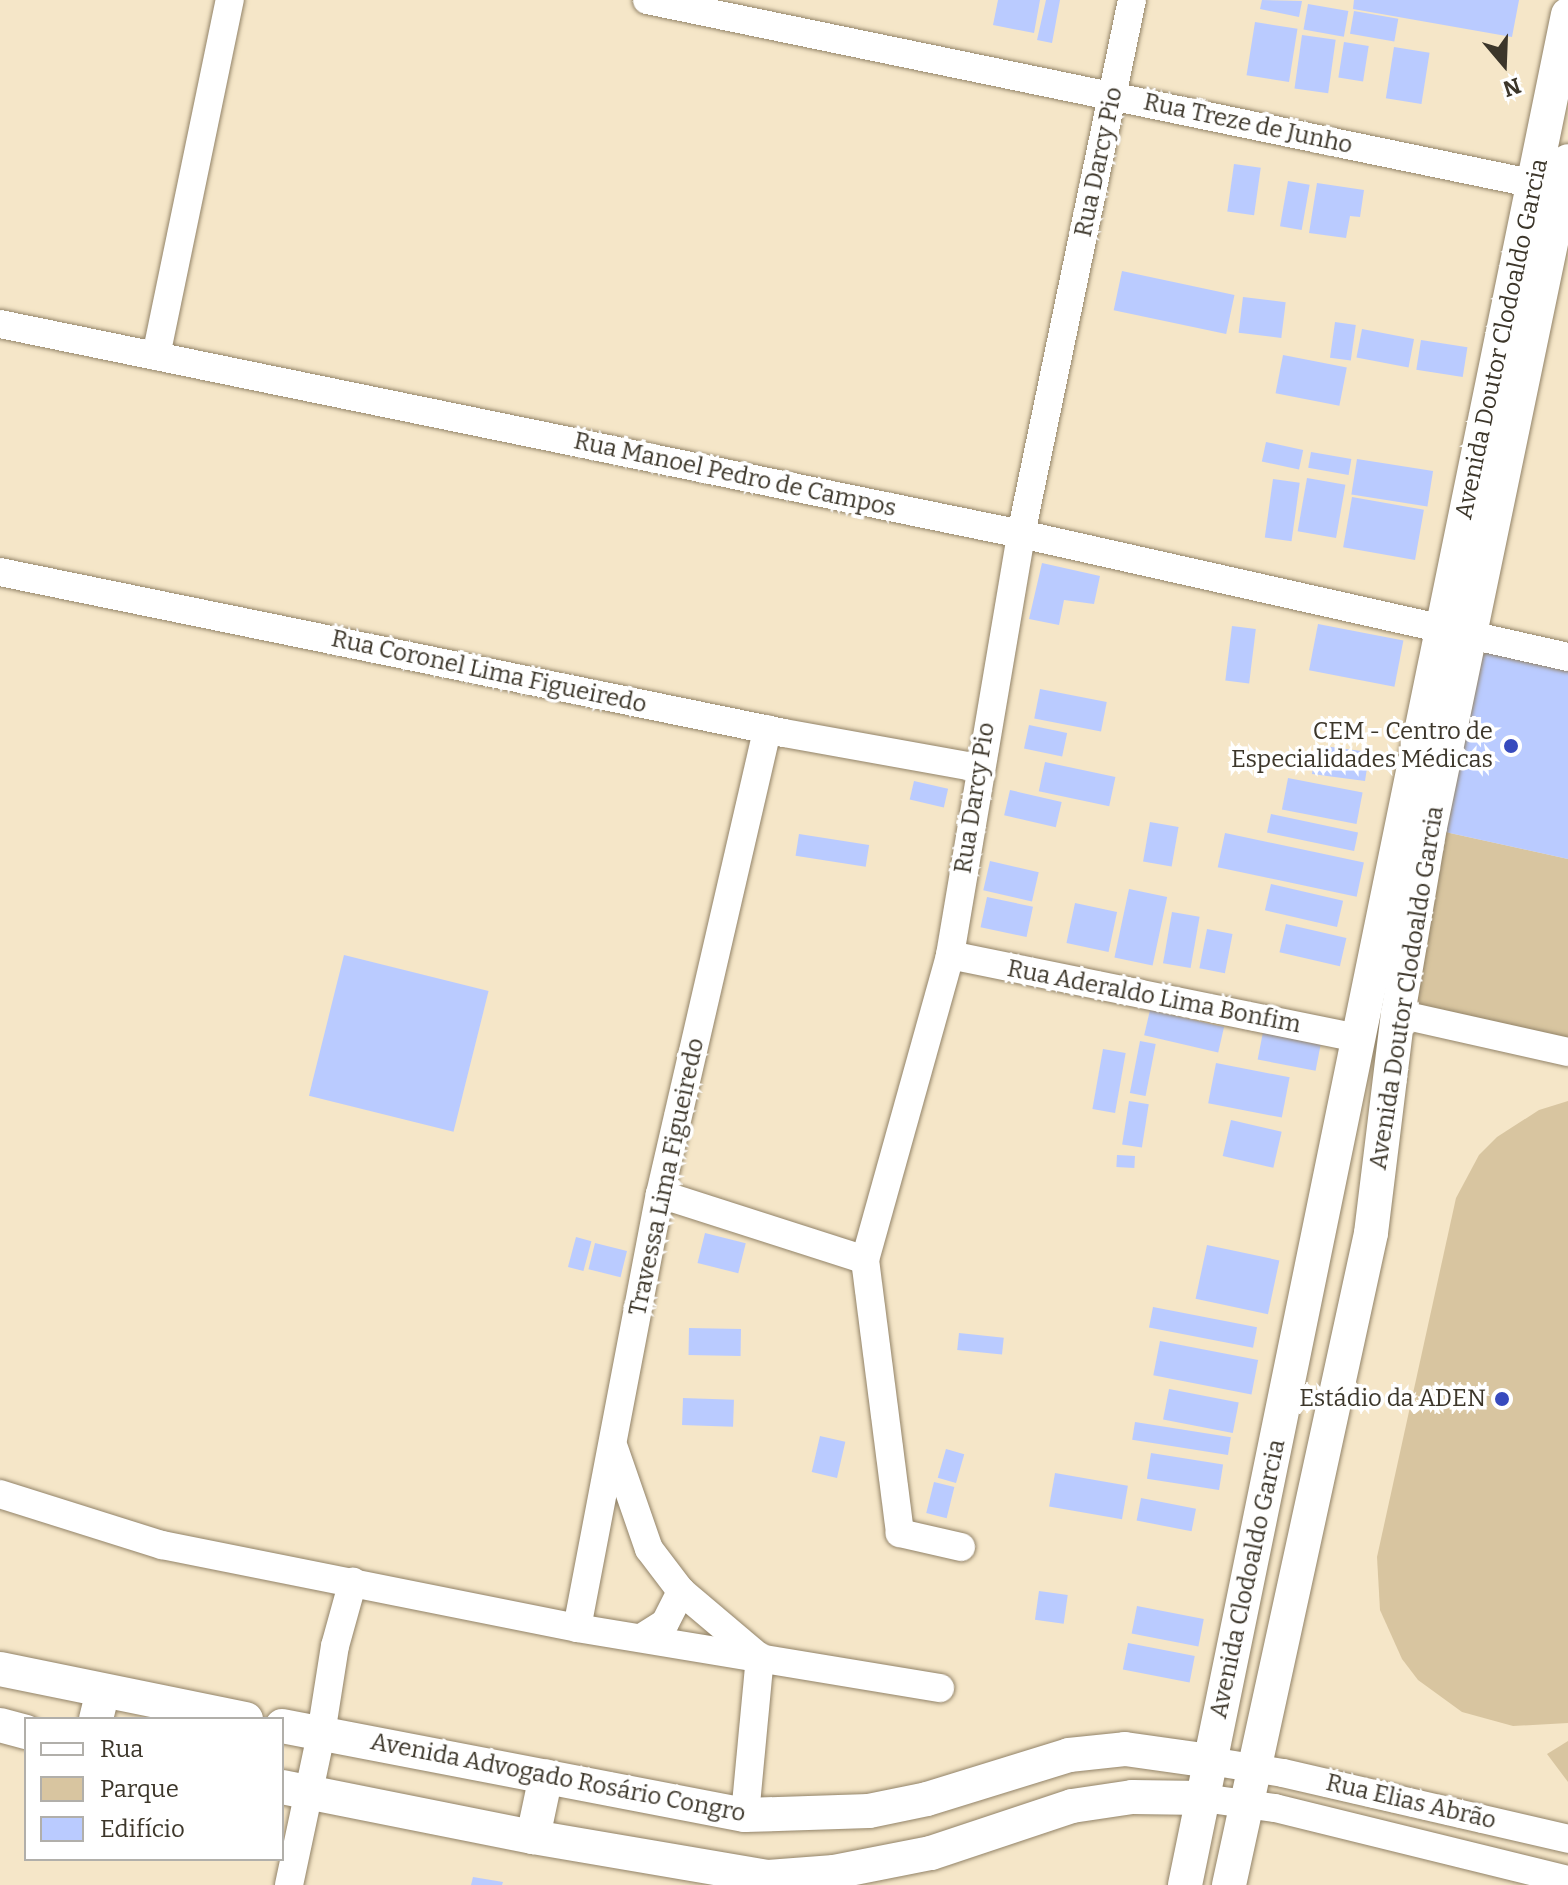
<!DOCTYPE html>
<html>
<head>
<meta charset="utf-8">
<style>
  body { margin:0 }
  #map { position:relative; width:1568px; height:1885px; overflow:hidden; background:#f5e6c8; font-family:Bitter,serif }
  div>[style] { position:absolute }
  .green>* { inset:0; background:#d8c5a0 }
  .building>* { inset:0; background:#bacbff; transform-origin:0 0 }
  .roads { filter:drop-shadow(0 0 2px #928368) drop-shadow(0 0 2px #928368) }
  .minor>* { height:28px; margin:-14px; padding:0 14px; transform-origin:14px; border-radius:14px; background:#fff }
  .major>* { height:34px; margin:-17px; padding:0 17px; transform-origin:17px; border-radius:17px; background:#fff }
  .dots>* { width:22px; height:22px; translate:-50% -50%; box-sizing:border-box; border:4px solid #fff; border-radius:50% }
  span { translate:-50% -50%; white-space:nowrap; text-align:center; line-height:1.15; -webkit-text-stroke:7px #fff; paint-order:stroke }
  .street-label { font-size:24px; color:#3c362a }
  .poi-label { font-size:24px; color:#3c362a }
  .right { translate:-100% -50%; text-align:right }
  .legend { position:absolute; left:24px; top:1717px; width:260px; height:144px; box-sizing:border-box; background:#fff; border:2px solid #b1afaa; margin:0; padding:10px 14px; list-style:none; font-size:24px; color:#3c362a }
  .legend li { display:flex; align-items:center; gap:16px; height:40px }
  .legend b { width:40px; border:2px solid #b1afaa }
  .north { position:absolute; left:1464px; top:24px; width:80px; height:80px; -webkit-text-stroke:6px #fff; paint-order:stroke; rotate:161deg; font-size:22px; font-weight:700; line-height:32px; text-align:center; color:#3c362a }
  .north::after { content:''; display:block; margin:auto; width:28px; height:36px; background:#3c362a; clip-path:polygon(50% 0,100% 100%,50% 72%,0 100%) }
</style>
</head>
<body>
<div id="map">
  <div class="green">
    <div style="clip-path:polygon(1436px 830px,1568px 859px,1568px 1042px,1408px 1006px)"></div>
    <div style="clip-path:polygon(1568px 1101px,1568px 1723px,1513px 1726px,1462px 1712px,1418px 1680px,1402px 1659px,1380px 1610px,1377px 1557px,1456px 1198px,1479px 1155px,1497px 1137px,1539px 1110px)"></div>
    <div style="clip-path:polygon(1568px 1741px,1568px 1782px,1547px 1754px)"></div>
  </div>
  <div class="building">
    <div style="clip-path:polygon(998px 0,1040px 0,1034px 33px,993px 25px)"></div>
    <div style="clip-path:polygon(1046px 0,1060px 0,1052px 43px,1037px 40px)"></div>
    <div style="clip-path:polygon(1262px 0,1302px 1px,1299px 17px,1260px 9px)"></div>
    <div style="clip-path:polygon(1354px 0,1519px 0,1512px 37px,1353px 9px)"></div>
    <div style="left:1308px;top:4px;width:41px;height:26px;rotate:10deg"></div>
    <div style="left:1354px;top:11px;width:45px;height:23px;rotate:10deg"></div>
    <div style="left:1255px;top:22px;width:43px;height:54px;rotate:9deg"></div>
    <div style="left:1302px;top:35px;width:34px;height:54px;rotate:8deg"></div>
    <div style="left:1344px;top:42px;width:25px;height:36px;rotate:9deg"></div>
    <div style="left:1394px;top:47px;width:36px;height:52px;rotate:9deg"></div>
    <div style="left:1234px;top:164px;width:27px;height:48px;rotate:8deg"></div>
    <div style="left:1288px;top:181px;width:22px;height:46px;rotate:10deg"></div>
    <div style="clip-path:polygon(1317px 183px,1364px 190px,1360px 217px,1350px 216px,1346px 238px,1309px 233px)"></div>
    <div style="left:1122px;top:271px;width:115px;height:40px;rotate:12deg"></div>
    <div style="left:1243px;top:297px;width:43px;height:36px;rotate:7deg"></div>
    <div style="left:1335px;top:322px;width:21px;height:36px;rotate:8deg"></div>
    <div style="left:1362px;top:329px;width:53px;height:29px;rotate:11deg"></div>
    <div style="left:1421px;top:340px;width:47px;height:30px;rotate:9deg"></div>
    <div style="left:1283px;top:355px;width:65px;height:39px;rotate:11deg"></div>
    <div style="left:1266px;top:442px;width:38px;height:20px;rotate:12deg"></div>
    <div style="left:1311px;top:452px;width:41px;height:16px;rotate:10deg"></div>
    <div style="left:1357px;top:459px;width:77px;height:36px;rotate:9deg"></div>
    <div style="left:1307px;top:478px;width:39px;height:54px;rotate:10deg"></div>
    <div style="left:1273px;top:479px;width:27px;height:59px;rotate:8deg"></div>
    <div style="left:1352px;top:497px;width:73px;height:51px;rotate:10deg"></div>
    <div style="clip-path:polygon(1042px 563px,1100px 576px,1094px 604px,1064px 600px,1059px 625px,1029px 619px)"></div>
    <div style="left:1318px;top:624px;width:87px;height:47px;rotate:11deg"></div>
    <div style="left:1232px;top:626px;width:24px;height:55px;rotate:7deg"></div>
    <div style="clip-path:polygon(1474px 641px,1568px 662px,1568px 859px,1436px 830px)"></div>
    <div style="left:1040px;top:689px;width:68px;height:30px;rotate:11deg"></div>
    <div style="left:1029px;top:725px;width:39px;height:24px;rotate:12deg"></div>
    <div style="clip-path:polygon(1316px 745px,1362px 751px,1360px 767px,1367px 768px,1365px 781px,1312px 774px)"></div>
    <div style="left:1045px;top:762px;width:72px;height:30px;rotate:12deg"></div>
    <div style="left:1288px;top:778px;width:76px;height:32px;rotate:11deg"></div>
    <div style="left:914px;top:781px;width:35px;height:19px;rotate:13deg"></div>
    <div style="left:1010px;top:790px;width:53px;height:26px;rotate:13deg"></div>
    <div style="left:1271px;top:814px;width:89px;height:19px;rotate:12deg"></div>
    <div style="left:1150px;top:822px;width:29px;height:40px;rotate:10deg"></div>
    <div style="left:1225px;top:833px;width:142px;height:35px;rotate:12deg"></div>
    <div style="left:799px;top:834px;width:71px;height:22px;rotate:9deg"></div>
    <div style="left:990px;top:861px;width:50px;height:30px;rotate:13deg"></div>
    <div style="left:1271px;top:884px;width:74px;height:27px;rotate:13deg"></div>
    <div style="left:1129px;top:889px;width:39px;height:70px;rotate:12deg"></div>
    <div style="left:987px;top:897px;width:47px;height:31px;rotate:12deg"></div>
    <div style="left:1075px;top:903px;width:43px;height:41px;rotate:12deg"></div>
    <div style="left:1172px;top:912px;width:28px;height:52px;rotate:10deg"></div>
    <div style="left:1286px;top:924px;width:62px;height:29px;rotate:13deg"></div>
    <div style="left:1207px;top:929px;width:26px;height:40px;rotate:11deg"></div>
    <div style="left:344px;top:955px;width:149px;height:145px;rotate:14deg"></div>
    <div style="left:1150px;top:1010px;width:76px;height:26px;rotate:13deg"></div>
    <div style="left:1263px;top:1032px;width:59px;height:28px;rotate:11deg"></div>
    <div style="left:1140px;top:1041px;width:16px;height:53px;rotate:11deg"></div>
    <div style="left:1103px;top:1049px;width:23px;height:61px;rotate:10deg"></div>
    <div style="left:1216px;top:1063px;width:75px;height:41px;rotate:11deg"></div>
    <div style="left:1129px;top:1101px;width:20px;height:44px;rotate:9deg"></div>
    <div style="left:1231px;top:1120px;width:52px;height:37px;rotate:13deg"></div>
    <div style="left:1117px;top:1155px;width:18px;height:12px;rotate:3deg"></div>
    <div style="left:705px;top:1233px;width:42px;height:31px;rotate:14deg"></div>
    <div style="left:576px;top:1237px;width:16px;height:31px;rotate:15deg"></div>
    <div style="left:595px;top:1243px;width:33px;height:27px;rotate:14deg"></div>
    <div style="left:1207px;top:1245px;width:74px;height:55px;rotate:12deg"></div>
    <div style="left:1153px;top:1307px;width:106px;height:21px;rotate:11deg"></div>
    <div style="left:689px;top:1328px;width:52px;height:27px;rotate:1deg"></div>
    <div style="left:959px;top:1333px;width:45px;height:17px;rotate:6deg"></div>
    <div style="left:1160px;top:1341px;width:100px;height:35px;rotate:11deg"></div>
    <div style="left:1169px;top:1389px;width:71px;height:31px;rotate:11deg"></div>
    <div style="left:683px;top:1398px;width:51px;height:27px;rotate:2deg"></div>
    <div style="left:1135px;top:1422px;width:97px;height:18px;rotate:9deg"></div>
    <div style="left:820px;top:1436px;width:26px;height:37px;rotate:13deg"></div>
    <div style="left:946px;top:1449px;width:19px;height:30px;rotate:16deg"></div>
    <div style="left:1151px;top:1453px;width:73px;height:26px;rotate:9deg"></div>
    <div style="left:1055px;top:1473px;width:74px;height:34px;rotate:10deg"></div>
    <div style="left:934px;top:1482px;width:21px;height:32px;rotate:14deg"></div>
    <div style="left:1141px;top:1498px;width:56px;height:23px;rotate:11deg"></div>
    <div style="left:1039px;top:1591px;width:29px;height:29px;rotate:8deg"></div>
    <div style="left:1137px;top:1606px;width:68px;height:28px;rotate:11deg"></div>
    <div style="left:1128px;top:1643px;width:68px;height:27px;rotate:11deg"></div>
    <div style="clip-path:polygon(473px 1877px,503px 1882px,502px 1885px,471px 1885px)"></div>
  </div>
  <div class="roads">
    <div class="minor">
      <div style="left:647px;top:0;width:927px;rotate:11.7deg"></div>
      <div style="left:0;top:324px;width:1042px;rotate:11.62deg"></div>
      <div style="left:1021px;top:534px;width:561px;rotate:12.67deg"></div>
      <div style="left:156px;top:356px;width:364px;rotate:-78.3deg"></div>
      <div style="left:0;top:572px;width:800px;rotate:11.6deg"></div>
      <div style="left:784px;top:733px;width:198px;rotate:10.2deg"></div>
      <div style="left:950px;top:955px;width:417px;rotate:11.5deg"></div>
      <div style="left:1398px;top:1014px;width:174px;rotate:12.6deg"></div>
      <div style="left:660px;top:1194px;width:215px;rotate:17.8deg"></div>
      <div style="left:614px;top:1448px;width:107px;rotate:70.9deg"></div>
      <div style="left:649px;top:1549px;width:53px;rotate:52.7deg"></div>
      <div style="left:681px;top:1591px;width:102px;rotate:40.2deg"></div>
      <div style="left:0;top:1494px;width:170px;rotate:17.5deg"></div>
      <div style="left:162px;top:1545px;width:423px;rotate:11.3deg"></div>
      <div style="left:577px;top:1628px;width:368px;rotate:9.4deg"></div>
      <div style="left:961px;top:1547px;width:63px;rotate:-167.1deg"></div>
      <div style="left:900px;top:1533px;width:275px;rotate:-97.3deg"></div>
      <div style="left:865px;top:1260px;width:317px;rotate:-74.4deg"></div>
      <div style="left:950px;top:955px;width:427px;rotate:-80.4deg"></div>
      <div style="left:1021px;top:534px;width:545px;rotate:-78.26deg"></div>
      <div style="left:577px;top:1628px;width:442px;rotate:-79.2deg"></div>
      <div style="left:660px;top:1194px;width:477px;rotate:-77deg"></div>
      <div style="left:641px;top:1638px;width:28px;rotate:-32deg"></div>
      <div style="left:665px;top:1623px;width:36px;rotate:-63deg"></div>
      <div style="left:1210px;top:1761px;width:74px;rotate:9.3deg"></div>
      <div style="left:1283px;top:1773px;width:293px;rotate:13deg"></div>
      <div style="left:1203px;top:1798px;width:73px;rotate:7.9deg"></div>
      <div style="left:1275px;top:1808px;width:302px;rotate:13.8deg"></div>
      <div style="left:745px;top:1815px;width:159px;rotate:-84.6deg"></div>
      <div style="left:289px;top:1885px;width:154px;rotate:-78deg"></div>
      <div style="left:321px;top:1734px;width:89px;rotate:-81deg"></div>
      <div style="left:335px;top:1646px;width:67px;rotate:-74.5deg"></div>
    </div>
    <div class="major">
      <div style="left:0;top:1669px;width:251px;rotate:11.5deg"></div>
      <div style="left:96px;top:1719px;width:29px;rotate:-76deg"></div>
      <div style="left:0;top:1725px;width:27px;rotate:15deg"></div>
      <div style="left:282px;top:1726px;width:471px;rotate:10.9deg"></div>
      <div style="left:745px;top:1815px;width:124px;rotate:-1.8deg"></div>
      <div style="left:869px;top:1811px;width:59px;rotate:-11.7deg"></div>
      <div style="left:927px;top:1799px;width:149px;rotate:-17.2deg"></div>
      <div style="left:1069px;top:1755px;width:56px;rotate:-6.1deg"></div>
      <div style="left:1125px;top:1749px;width:86px;rotate:8deg"></div>
      <div style="left:282px;top:1787px;width:256px;rotate:11.3deg"></div>
      <div style="left:533px;top:1837px;width:238px;rotate:9.7deg"></div>
      <div style="left:768px;top:1877px;width:66px;rotate:-4.3deg"></div>
      <div style="left:834px;top:1872px;width:99px;rotate:-11.1deg"></div>
      <div style="left:931px;top:1853px;width:149px;rotate:-18.4deg"></div>
      <div style="left:1072px;top:1806px;width:61px;rotate:-8.5deg"></div>
      <div style="left:1132px;top:1797px;width:71px;rotate:0.8deg"></div>
      <div style="left:533px;top:1837px;width:62px;rotate:-78deg"></div>
      <div style="left:1185px;top:1885px;width:1909px;rotate:-78.43deg"></div>
      <div style="left:1229px;top:1885px;width:667px;rotate:-77.71deg"></div>
      <div style="left:1371px;top:1233px;width:221px;rotate:-83deg"></div>
      <div style="left:1398px;top:1014px;width:190px;rotate:-80.3deg"></div>
      <div style="left:1430px;top:827px;width:680px;rotate:-78.29deg"></div>
    </div>
  </div>
  <div class="dots">
    <div style="left:1511px;top:746px;background:#374abd"></div>
    <div style="left:1502px;top:1399px;background:#374abd"></div>
  </div>
  <div class="street-label">
    <span style="left:1248px;top:124px;rotate:12deg">Rua Treze de Junho</span>
    <span style="left:1099px;top:162px;rotate:-78deg">Rua Darcy Pio</span>
    <span style="left:1502px;top:339px;rotate:-78deg">Avenida Doutor Clodoaldo Garcia</span>
    <span style="left:735px;top:475px;rotate:12deg">Rua Manoel Pedro de Campos</span>
    <span style="left:489px;top:672px;rotate:12deg">Rua Coronel Lima Figueiredo</span>
    <span style="left:975px;top:798px;rotate:-81deg">Rua Darcy Pio</span>
    <span style="left:1407px;top:988px;rotate:-81deg">Avenida Doutor Clodoaldo Garcia</span>
    <span style="left:1154px;top:997px;rotate:11deg">Rua Aderaldo Lima Bonfim</span>
    <span style="left:667px;top:1177px;rotate:-78deg">Travessa Lima Figueiredo</span>
    <span style="left:1248px;top:1579px;rotate:-78deg">Avenida Clodoaldo Garcia</span>
    <span style="left:558px;top:1778px;rotate:11deg">Avenida Advogado Rosário Congro</span>
    <span style="left:1411px;top:1802px;rotate:13deg">Rua Elias Abrão</span>
  </div>
  <div class="poi-label">
    <span class="right" style="left:1493px;top:746px">CEM - Centro de<br>Especialidades Médicas</span>
    <span class="right" style="left:1486px;top:1399px">Estádio da ADEN</span>
  </div>
  <ul class="legend">
  <li><b style="height:10px;background:#fff"></b>Rua</li>
  <li><b style="height:22px;background:#d8c5a0"></b>Parque</li>
  <li><b style="height:22px;background:#bacbff"></b>Edifício</li>
  </ul>
  <div class="north">N</div>
</div>
</body>
</html>
